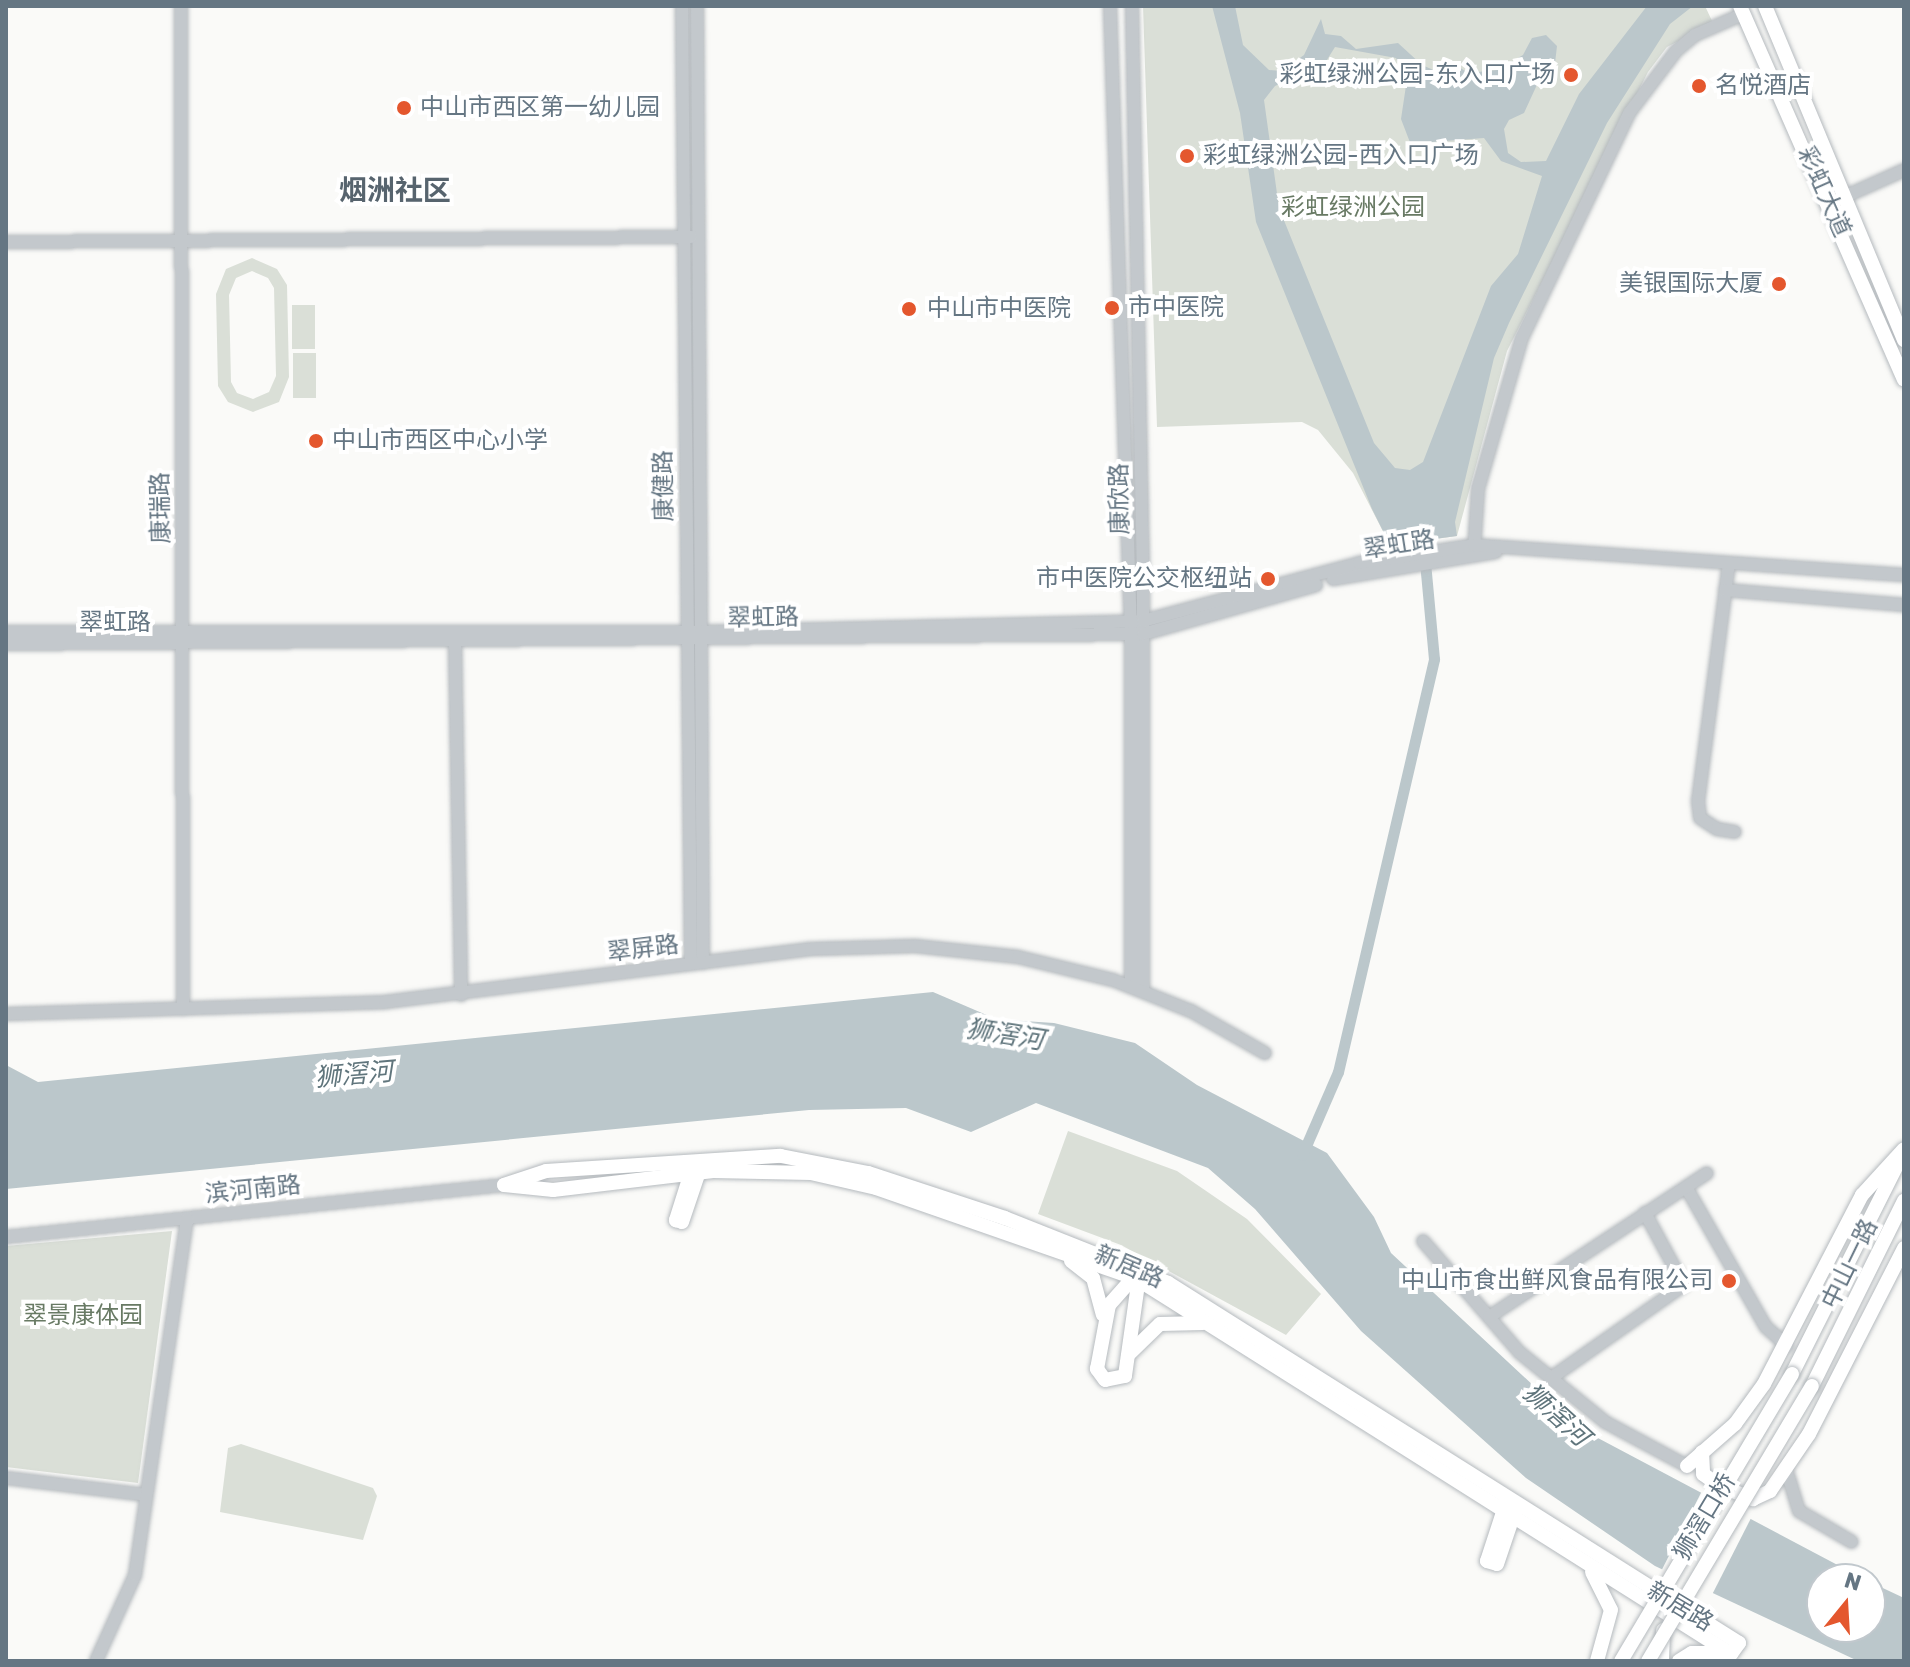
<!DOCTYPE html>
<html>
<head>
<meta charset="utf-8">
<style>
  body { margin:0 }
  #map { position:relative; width:1910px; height:1667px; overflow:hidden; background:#fafaf8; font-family:Rubik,"Noto Sans SC",sans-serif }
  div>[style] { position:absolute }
  .green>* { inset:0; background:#dadfd7; transform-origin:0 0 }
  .water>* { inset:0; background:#bbc7cb }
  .pier>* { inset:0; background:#fafaf8; transform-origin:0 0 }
  .canal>* { height:11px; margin:-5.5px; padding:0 5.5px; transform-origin:5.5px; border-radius:5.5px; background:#bbc7cb }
  .roads { filter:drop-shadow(0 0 2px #b5babe) drop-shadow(0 0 2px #b5babe) }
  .minor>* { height:12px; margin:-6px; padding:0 6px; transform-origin:6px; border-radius:6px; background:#c3c8cc }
  .major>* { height:14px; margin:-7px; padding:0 7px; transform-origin:7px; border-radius:7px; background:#fff }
  .bridges { filter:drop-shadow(0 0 2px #b5babe) drop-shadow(0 0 2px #b5babe) }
  .major-bridge>* { height:14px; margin:-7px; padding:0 7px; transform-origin:7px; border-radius:7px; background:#fff }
  .dots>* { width:22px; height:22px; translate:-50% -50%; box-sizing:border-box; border:4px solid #fff; border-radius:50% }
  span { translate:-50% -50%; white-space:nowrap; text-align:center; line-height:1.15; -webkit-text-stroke:8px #fff; paint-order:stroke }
  .poi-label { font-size:24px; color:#657683 }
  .right { translate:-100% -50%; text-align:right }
  .left { translate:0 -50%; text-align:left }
  .street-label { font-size:24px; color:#657683 }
  .park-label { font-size:24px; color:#687a64 }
  .water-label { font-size:26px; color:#60757c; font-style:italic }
  .quarter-label { font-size:28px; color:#57646e; font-weight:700 }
  .frame { position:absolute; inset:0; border:8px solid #657683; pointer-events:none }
  .north { position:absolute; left:1806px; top:1563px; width:80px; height:80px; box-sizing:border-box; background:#fff; border:2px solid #c1c8cd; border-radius:50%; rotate:18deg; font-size:22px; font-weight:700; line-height:32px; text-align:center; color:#657683 }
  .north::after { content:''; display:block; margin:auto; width:28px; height:36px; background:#e4572e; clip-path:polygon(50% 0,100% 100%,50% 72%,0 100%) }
</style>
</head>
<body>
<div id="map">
  <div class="green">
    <div style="clip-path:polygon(1143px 6px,1705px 6px,1713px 23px,1667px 47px,1648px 72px,1507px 351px,1457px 536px,1390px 545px,1353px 473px,1318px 430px,1302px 422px,1157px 427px)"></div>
    <div style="clip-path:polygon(evenodd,252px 258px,277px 269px,287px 285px,289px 377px,279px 402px,253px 412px,228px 402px,218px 386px,216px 294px,226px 269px,252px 258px,252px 271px,268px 278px,274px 288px,276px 376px,269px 392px,253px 399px,237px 393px,231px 382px,229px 295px,236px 278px,252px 271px)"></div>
    <div style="left:292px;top:305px;width:23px;height:44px"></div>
    <div style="left:316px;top:353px;width:45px;height:23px;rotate:90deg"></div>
    <div style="clip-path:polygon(1068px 1131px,1177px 1171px,1247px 1219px,1321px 1294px,1286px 1335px,1121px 1245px,1038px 1214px)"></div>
    <div style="clip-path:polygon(172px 1231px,138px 1483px,6px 1467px,6px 1246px)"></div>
    <div style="clip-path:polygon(241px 1444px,373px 1488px,377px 1496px,363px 1540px,220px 1512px,228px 1448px)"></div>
  </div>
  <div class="water">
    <div style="clip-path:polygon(evenodd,1212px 6px,1235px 6px,1243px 45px,1269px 70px,1282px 71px,1304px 55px,1321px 19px,1325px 34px,1341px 36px,1356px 49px,1398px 43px,1422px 65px,1445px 75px,1446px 84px,1449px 78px,1466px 78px,1450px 74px,1456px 65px,1468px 73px,1497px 70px,1523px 55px,1532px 38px,1546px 35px,1557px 46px,1555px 63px,1541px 76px,1524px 113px,1509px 120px,1504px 129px,1508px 153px,1521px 162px,1546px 161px,1579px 94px,1647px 6px,1693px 6px,1670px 24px,1607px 123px,1509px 323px,1494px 358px,1455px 522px,1457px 536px,1390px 545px,1372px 509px,1256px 222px,1240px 113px,1212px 6px,1335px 47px,1396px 58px,1407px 79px,1401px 119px,1411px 145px,1426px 150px,1432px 142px,1484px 138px,1501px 161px,1542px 176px,1518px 254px,1491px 286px,1423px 462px,1410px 470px,1395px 468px,1374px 443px,1279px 208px,1264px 100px,1275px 86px,1325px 63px,1335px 47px)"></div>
    <div style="clip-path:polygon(933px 992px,996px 1019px,1054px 1023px,1135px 1043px,1197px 1085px,1327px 1153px,1374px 1217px,1391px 1253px,1579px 1428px,1864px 1579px,1822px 1579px,1822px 1627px,1870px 1627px,1870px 1582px,1904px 1598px,1904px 1661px,1858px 1661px,1655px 1566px,1526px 1478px,1361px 1331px,1255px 1209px,1208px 1168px,1036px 1103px,971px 1132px,906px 1108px,809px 1110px,6px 1189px,6px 1065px,38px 1082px)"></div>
  </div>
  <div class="pier">
    <div style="left:1703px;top:1489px;width:56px;height:94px;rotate:27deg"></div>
  </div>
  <div class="canal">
    <div style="left:1302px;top:1155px;width:90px;rotate:-66.6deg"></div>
    <div style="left:1338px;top:1072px;width:424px;rotate:-76.9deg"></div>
    <div style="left:1434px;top:659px;width:119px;rotate:-95.3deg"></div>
  </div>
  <div class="roads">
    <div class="minor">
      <div style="left:181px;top:6px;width:1003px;rotate:89.89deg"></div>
      <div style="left:682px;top:6px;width:958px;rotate:89.46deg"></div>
      <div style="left:697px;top:6px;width:957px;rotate:89.64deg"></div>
      <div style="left:1110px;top:6px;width:628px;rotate:88.08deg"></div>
      <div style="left:1131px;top:634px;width:353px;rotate:90deg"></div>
      <div style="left:1132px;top:6px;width:574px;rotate:88.9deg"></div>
      <div style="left:1143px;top:580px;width:411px;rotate:90deg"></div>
      <div style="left:1846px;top:196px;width:64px;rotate:-24.1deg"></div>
      <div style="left:6px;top:242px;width:685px;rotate:-0.42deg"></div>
      <div style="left:1474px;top:550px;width:61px;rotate:-86.2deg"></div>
      <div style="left:1478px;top:489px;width:157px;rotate:-73.8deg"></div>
      <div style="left:1522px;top:338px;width:250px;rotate:-64.5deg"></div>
      <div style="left:1630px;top:112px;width:76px;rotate:-53deg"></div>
      <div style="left:1676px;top:51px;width:25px;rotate:-40deg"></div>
      <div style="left:1695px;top:35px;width:52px;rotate:-23.6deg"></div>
      <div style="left:1729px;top:563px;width:240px;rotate:97.4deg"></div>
      <div style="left:1698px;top:801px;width:17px;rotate:83deg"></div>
      <div style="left:1700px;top:818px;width:20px;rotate:33deg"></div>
      <div style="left:1717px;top:829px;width:18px;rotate:9deg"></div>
      <div style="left:1333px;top:579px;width:165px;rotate:-9.4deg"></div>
      <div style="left:1725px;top:590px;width:180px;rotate:4.8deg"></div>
      <div style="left:6px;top:632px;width:695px"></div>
      <div style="left:701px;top:632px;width:442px;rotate:-1.4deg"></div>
      <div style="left:1143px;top:621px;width:224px;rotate:-15deg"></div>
      <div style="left:1359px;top:563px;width:116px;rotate:-8.9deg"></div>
      <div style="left:1474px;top:545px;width:431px;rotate:4deg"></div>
      <div style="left:455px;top:641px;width:354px;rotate:89deg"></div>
      <div style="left:6px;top:644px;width:1137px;rotate:-0.5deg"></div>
      <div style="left:1143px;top:634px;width:180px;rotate:-15.8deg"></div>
      <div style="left:6px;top:1014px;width:379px;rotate:-1.8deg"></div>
      <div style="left:385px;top:1002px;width:429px;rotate:-7.1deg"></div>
      <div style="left:811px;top:949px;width:104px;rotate:-1.7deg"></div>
      <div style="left:915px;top:946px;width:104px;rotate:6.1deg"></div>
      <div style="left:1018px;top:957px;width:98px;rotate:13.6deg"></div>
      <div style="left:1113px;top:980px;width:84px;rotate:21.7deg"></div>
      <div style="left:1191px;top:1011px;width:85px;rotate:29.6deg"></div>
      <div style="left:1686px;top:1187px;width:161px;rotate:60.3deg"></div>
      <div style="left:1766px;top:1327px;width:28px;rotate:42deg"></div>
      <div style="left:6px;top:1237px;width:501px;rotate:-5.96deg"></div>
      <div style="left:1423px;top:1241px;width:147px;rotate:49.1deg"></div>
      <div style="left:1519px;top:1352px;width:111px;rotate:39.1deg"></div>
      <div style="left:1605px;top:1422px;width:93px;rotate:28.2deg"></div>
      <div style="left:1489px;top:1317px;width:261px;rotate:-33.4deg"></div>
      <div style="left:1551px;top:1378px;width:162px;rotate:-35deg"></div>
      <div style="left:1684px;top:1285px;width:82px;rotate:-118.4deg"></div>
      <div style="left:1787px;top:1472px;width:41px;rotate:72.9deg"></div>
      <div style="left:1799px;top:1511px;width:61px;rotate:30.3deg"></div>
      <div style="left:6px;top:1478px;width:141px;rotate:6.9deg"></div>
      <div style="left:96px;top:1661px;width:94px;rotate:-65.6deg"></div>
      <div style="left:135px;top:1575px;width:360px;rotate:-81.7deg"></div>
    </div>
    <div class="major">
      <div style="left:1740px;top:6px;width:408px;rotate:66.3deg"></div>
      <div style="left:1765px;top:6px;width:362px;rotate:67.4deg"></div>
      <div style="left:781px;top:1156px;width:89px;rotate:11.1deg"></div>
      <div style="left:868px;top:1173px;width:144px;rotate:18.2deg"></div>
      <div style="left:1005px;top:1218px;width:175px;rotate:21.7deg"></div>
      <div style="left:1168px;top:1283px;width:675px;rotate:32.23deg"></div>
      <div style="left:1739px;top:1643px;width:14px;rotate:126deg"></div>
      <div style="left:1731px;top:1654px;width:702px;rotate:-147.74deg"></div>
      <div style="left:1137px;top:1279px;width:276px;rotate:-160.8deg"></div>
      <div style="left:876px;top:1188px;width:67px;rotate:-167deg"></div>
      <div style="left:811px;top:1173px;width:98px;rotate:-178.8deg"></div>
      <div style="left:713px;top:1171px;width:161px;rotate:173.2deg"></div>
      <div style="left:553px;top:1190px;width:49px;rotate:-174.2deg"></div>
      <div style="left:504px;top:1185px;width:44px;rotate:-18.4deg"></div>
      <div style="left:546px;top:1171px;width:235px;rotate:-3.7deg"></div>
      <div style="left:693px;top:1166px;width:57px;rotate:107.5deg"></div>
      <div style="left:676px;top:1220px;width:6px;rotate:18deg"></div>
      <div style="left:682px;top:1222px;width:59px;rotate:-71.3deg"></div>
      <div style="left:1071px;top:1261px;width:28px;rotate:38deg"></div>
      <div style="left:1093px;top:1278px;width:38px;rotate:75deg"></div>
      <div style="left:1140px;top:1270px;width:107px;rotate:98.1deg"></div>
      <div style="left:1125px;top:1376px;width:20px;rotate:169deg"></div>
      <div style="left:1105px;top:1380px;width:14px;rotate:-126deg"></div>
      <div style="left:1097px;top:1369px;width:65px;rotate:-79.4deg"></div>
      <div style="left:1109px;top:1305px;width:47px;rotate:-48.5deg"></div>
      <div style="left:1129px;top:1354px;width:43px;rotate:-44.1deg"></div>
      <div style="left:1160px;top:1324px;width:43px;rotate:-1.3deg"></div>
      <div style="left:1792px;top:1374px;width:236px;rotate:-63.3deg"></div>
      <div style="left:1812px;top:1386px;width:207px;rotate:-63.6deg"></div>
      <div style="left:1702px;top:1452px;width:22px;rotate:87deg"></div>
      <div style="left:1703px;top:1474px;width:19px;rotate:36deg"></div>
      <div style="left:1718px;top:1485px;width:38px;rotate:22deg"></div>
      <div style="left:1753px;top:1499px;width:19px;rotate:-25deg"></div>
      <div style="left:1770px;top:1491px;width:69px;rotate:-55.6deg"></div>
      <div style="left:1809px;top:1434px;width:209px;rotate:-62.9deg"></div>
      <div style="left:1687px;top:1466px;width:64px;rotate:-41.2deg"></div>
      <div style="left:1735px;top:1424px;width:49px;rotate:-54.1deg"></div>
      <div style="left:1764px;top:1384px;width:213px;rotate:-62.6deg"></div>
      <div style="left:1862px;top:1195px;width:62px;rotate:-47.6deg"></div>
      <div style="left:1506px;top:1503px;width:61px;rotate:108.1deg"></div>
      <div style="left:1487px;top:1561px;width:10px;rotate:17deg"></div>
      <div style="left:1497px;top:1564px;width:59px;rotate:-71.3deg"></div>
      <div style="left:1592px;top:1572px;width:42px;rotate:63.4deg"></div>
      <div style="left:1611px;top:1610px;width:53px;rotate:105.4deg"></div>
      <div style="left:1662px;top:1661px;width:31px;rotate:-88deg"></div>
      <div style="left:1679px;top:1661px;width:15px;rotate:-32deg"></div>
      <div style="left:1692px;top:1653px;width:32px"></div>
    </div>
  </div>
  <div class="bridges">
    <div class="major-bridge">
      <div style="left:1621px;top:1661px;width:334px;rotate:-59.2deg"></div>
      <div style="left:1648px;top:1661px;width:320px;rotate:-59.2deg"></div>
    </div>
  </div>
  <div class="dots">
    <div style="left:1571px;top:75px;background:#e4572e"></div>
    <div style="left:1699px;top:86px;background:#e4572e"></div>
    <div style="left:404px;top:108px;background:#e4572e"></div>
    <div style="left:1187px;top:156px;background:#e4572e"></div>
    <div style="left:1779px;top:284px;background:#e4572e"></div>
    <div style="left:1112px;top:308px;background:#e4572e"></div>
    <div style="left:909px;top:309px;background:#e4572e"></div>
    <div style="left:316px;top:441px;background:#e4572e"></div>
    <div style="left:1268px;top:579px;background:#e4572e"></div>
    <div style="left:1729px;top:1281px;background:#e4572e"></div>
  </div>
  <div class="poi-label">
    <span class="right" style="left:1555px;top:75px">彩虹绿洲公园-东入口广场</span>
    <span class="left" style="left:1715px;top:86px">名悦酒店</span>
    <span class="left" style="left:420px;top:108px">中山市西区第一幼儿园</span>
    <span class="left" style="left:1203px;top:156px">彩虹绿洲公园-西入口广场</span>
    <span class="right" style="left:1763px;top:284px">美银国际大厦</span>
    <span class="left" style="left:1128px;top:308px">市中医院</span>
    <span class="left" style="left:927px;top:309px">中山市中医院</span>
    <span class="left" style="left:332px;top:441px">中山市西区中心小学</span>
    <span class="right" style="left:1252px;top:579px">市中医院公交枢纽站</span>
    <span class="right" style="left:1713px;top:1281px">中山市食出鲜风食品有限公司</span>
  </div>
  <div class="street-label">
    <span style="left:1824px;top:192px;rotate:66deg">彩虹大道</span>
    <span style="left:664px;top:486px;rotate:-91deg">康健路</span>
    <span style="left:1120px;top:499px;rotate:-91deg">康欣路</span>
    <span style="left:161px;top:508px;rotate:-91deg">康瑞路</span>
    <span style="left:1399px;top:545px;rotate:-9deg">翠虹路</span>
    <span style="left:763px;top:618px;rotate:-1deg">翠虹路</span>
    <span style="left:115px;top:623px">翠虹路</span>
    <span style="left:643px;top:949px;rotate:-7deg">翠屏路</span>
    <span style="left:253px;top:1190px;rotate:-6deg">滨河南路</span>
    <span style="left:1850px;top:1264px;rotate:-64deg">中山一路</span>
    <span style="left:1129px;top:1267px;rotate:23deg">新居路</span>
    <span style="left:1705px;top:1517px;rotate:-59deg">狮滘口桥</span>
    <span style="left:1680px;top:1607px;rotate:31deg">新居路</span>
  </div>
  <div class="park-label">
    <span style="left:1353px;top:208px">彩虹绿洲公园</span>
    <span style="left:83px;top:1316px">翠景康体园</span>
  </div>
  <div class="water-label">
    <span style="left:1005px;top:1035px;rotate:9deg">狮滘河</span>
    <span style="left:354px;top:1075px;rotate:-5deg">狮滘河</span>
    <span style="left:1556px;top:1415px;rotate:42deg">狮滘河</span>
  </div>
  <div class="quarter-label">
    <span style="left:395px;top:191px">烟洲社区</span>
  </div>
  <div class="frame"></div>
  <div class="north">N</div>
</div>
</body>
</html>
